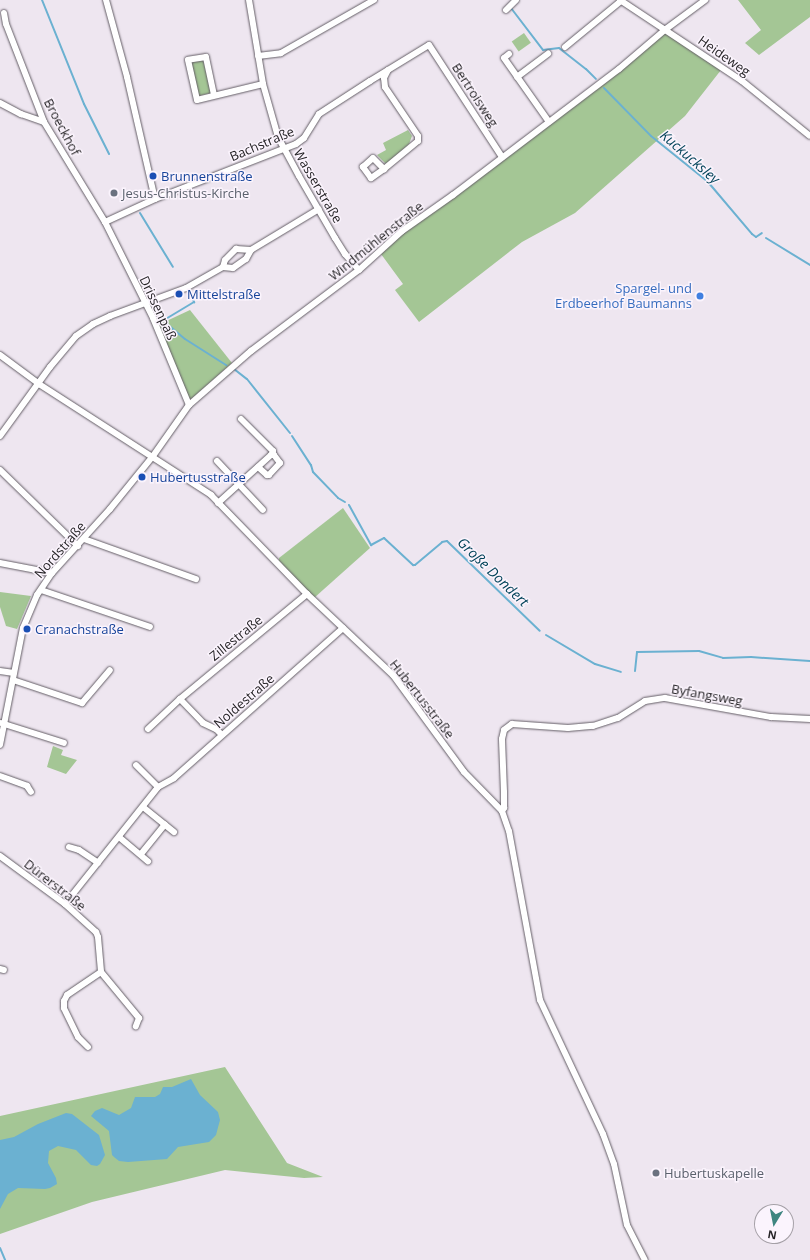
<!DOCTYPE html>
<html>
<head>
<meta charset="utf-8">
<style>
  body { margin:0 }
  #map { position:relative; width:810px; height:1260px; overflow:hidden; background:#eee6f0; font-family:"Open Sans",sans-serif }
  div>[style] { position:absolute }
  .green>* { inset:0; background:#a4c695; transform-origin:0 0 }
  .water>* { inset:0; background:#6bb1d1 }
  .stream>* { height:2px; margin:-1px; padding:0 1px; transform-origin:1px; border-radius:1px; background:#6bb1d1 }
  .roads { filter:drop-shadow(0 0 1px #645e66) drop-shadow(0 0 1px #645e66) }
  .minor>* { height:6px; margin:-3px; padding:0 3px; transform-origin:3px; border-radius:3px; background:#fff }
  .dots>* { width:11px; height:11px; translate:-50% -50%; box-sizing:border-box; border:2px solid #fbf4fd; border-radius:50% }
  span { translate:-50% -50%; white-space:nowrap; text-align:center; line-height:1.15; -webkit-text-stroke:3px #fbf4fd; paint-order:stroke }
  .street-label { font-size:13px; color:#252326 }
  .transit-label { font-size:13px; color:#164399 }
  .left { translate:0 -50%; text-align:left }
  .worship-label { font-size:13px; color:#5b616d }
  .shop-label { font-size:13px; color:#366cbe }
  .right { translate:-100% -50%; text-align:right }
  .water-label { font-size:14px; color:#014258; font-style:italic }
  .north { position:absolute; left:754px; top:1204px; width:40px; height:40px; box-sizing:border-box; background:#fbf4fd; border:1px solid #a5a0a7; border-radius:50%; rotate:190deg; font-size:11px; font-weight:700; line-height:16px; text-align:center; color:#252326 }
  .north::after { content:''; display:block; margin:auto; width:14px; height:18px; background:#3e8580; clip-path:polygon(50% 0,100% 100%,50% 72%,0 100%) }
</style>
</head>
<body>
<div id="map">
  <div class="green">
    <div style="clip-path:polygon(738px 0,810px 0,810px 17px,759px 55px,745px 43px,761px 30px)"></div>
    <div style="clip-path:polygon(667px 32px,721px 70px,685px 116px,575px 213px,522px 242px,419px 322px,395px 290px,403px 284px,381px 254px,402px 231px)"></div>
    <div style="left:524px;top:33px;width:12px;height:15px;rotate:55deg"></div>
    <div style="left:203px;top:59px;width:35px;height:13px;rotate:77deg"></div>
    <div style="clip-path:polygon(408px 130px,412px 136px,409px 144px,386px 164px,377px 155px,386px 150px,383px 143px)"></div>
    <div style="clip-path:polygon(190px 310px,232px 363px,189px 401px,158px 325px)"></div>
    <div style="clip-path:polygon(343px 508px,370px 548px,314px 598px,279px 562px,279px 558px)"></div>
    <div style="clip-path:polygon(0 592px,31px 596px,17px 629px,6px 626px,0 607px)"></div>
    <div style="clip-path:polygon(53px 746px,63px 750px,61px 755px,77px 760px,66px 774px,47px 767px)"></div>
    <div style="clip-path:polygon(225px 1067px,287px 1163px,323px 1177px,304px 1178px,225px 1170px,92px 1202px,0 1234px,0 1116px)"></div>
  </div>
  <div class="water">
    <div style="clip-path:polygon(191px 1079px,200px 1095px,218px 1112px,220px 1120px,216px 1135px,209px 1142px,178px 1147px,167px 1159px,128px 1162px,119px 1161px,114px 1157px,112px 1155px,109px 1131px,91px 1116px,95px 1111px,102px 1108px,119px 1115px,131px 1108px,135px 1097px,155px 1097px,160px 1094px,163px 1087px,172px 1087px)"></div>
    <div style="clip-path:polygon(66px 1113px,72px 1114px,99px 1135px,105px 1155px,100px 1164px,97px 1166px,91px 1165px,76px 1150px,58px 1146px,49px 1151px,48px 1163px,56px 1178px,57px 1184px,50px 1188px,45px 1189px,18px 1188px,8px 1194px,0 1209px,0 1140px,14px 1137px,38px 1124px)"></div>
  </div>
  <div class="stream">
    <div style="left:42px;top:0;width:112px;rotate:68deg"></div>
    <div style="left:84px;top:104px;width:56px;rotate:63.4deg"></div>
    <div style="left:511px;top:8px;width:53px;rotate:52.7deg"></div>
    <div style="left:543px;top:50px;width:16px;rotate:-7deg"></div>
    <div style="left:559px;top:48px;width:34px;rotate:38deg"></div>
    <div style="left:586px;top:69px;width:14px;rotate:45deg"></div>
    <div style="left:604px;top:88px;width:67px;rotate:45.6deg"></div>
    <div style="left:651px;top:136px;width:73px;rotate:38.9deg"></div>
    <div style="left:708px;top:182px;width:68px;rotate:49.8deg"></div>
    <div style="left:752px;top:234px;width:5px;rotate:37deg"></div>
    <div style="left:756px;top:237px;width:7px;rotate:-34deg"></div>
    <div style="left:140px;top:213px;width:63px;rotate:58.6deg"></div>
    <div style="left:766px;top:238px;width:52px;rotate:31.5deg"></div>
    <div style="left:188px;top:291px;width:13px;rotate:61deg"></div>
    <div style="left:194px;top:302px;width:33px;rotate:149deg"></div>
    <div style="left:166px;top:319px;width:5px;rotate:79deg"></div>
    <div style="left:167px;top:324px;width:23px;rotate:40deg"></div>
    <div style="left:185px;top:339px;width:49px;rotate:32.4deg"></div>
    <div style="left:234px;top:369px;width:16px;rotate:38deg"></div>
    <div style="left:247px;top:379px;width:69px;rotate:51.5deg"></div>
    <div style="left:292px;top:436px;width:35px;rotate:57deg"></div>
    <div style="left:311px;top:465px;width:7px;rotate:74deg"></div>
    <div style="left:313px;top:472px;width:36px;rotate:46deg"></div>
    <div style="left:338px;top:498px;width:8px;rotate:30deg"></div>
    <div style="left:349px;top:505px;width:46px;rotate:61.2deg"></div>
    <div style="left:371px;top:545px;width:15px;rotate:-28deg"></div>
    <div style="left:384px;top:538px;width:40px;rotate:43deg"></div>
    <div style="left:413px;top:565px;width:2px"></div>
    <div style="left:415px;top:565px;width:35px;rotate:-40deg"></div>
    <div style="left:442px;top:542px;width:5px;rotate:-11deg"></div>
    <div style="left:447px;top:541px;width:129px;rotate:44.1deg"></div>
    <div style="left:546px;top:635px;width:57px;rotate:30.6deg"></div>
    <div style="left:595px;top:664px;width:27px;rotate:17deg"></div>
    <div style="left:635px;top:671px;width:19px;rotate:-84deg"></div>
    <div style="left:637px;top:652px;width:62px;rotate:-0.9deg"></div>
    <div style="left:699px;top:651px;width:25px;rotate:16deg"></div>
    <div style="left:723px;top:658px;width:28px;rotate:-2deg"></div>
    <div style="left:751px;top:657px;width:59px;rotate:3.9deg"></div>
    <div style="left:0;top:1248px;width:13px;rotate:67deg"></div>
  </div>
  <div class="roads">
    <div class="minor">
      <div style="left:106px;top:0;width:80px;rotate:74.7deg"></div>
      <div style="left:127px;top:77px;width:125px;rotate:77.1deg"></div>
      <div style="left:249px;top:0;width:85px;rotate:80.5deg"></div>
      <div style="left:263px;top:84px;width:55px;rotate:74.2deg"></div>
      <div style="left:278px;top:137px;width:44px;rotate:61.7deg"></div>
      <div style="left:299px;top:176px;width:72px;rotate:59.9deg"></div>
      <div style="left:335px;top:238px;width:19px;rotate:58deg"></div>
      <div style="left:345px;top:254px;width:21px;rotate:49deg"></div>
      <div style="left:620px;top:0;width:146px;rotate:33.6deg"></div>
      <div style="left:742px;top:81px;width:87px;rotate:39deg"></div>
      <div style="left:506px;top:10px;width:14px;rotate:-45deg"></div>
      <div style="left:4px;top:13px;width:11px;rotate:80deg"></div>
      <div style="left:6px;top:24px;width:105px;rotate:68.8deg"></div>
      <div style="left:44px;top:122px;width:117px;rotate:58.6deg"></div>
      <div style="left:105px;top:222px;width:107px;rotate:63.4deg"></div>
      <div style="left:153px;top:318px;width:94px;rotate:67.5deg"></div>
      <div style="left:565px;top:47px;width:72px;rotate:-39.4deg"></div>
      <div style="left:509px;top:54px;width:6px;rotate:141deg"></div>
      <div style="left:504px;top:58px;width:78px;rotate:54.9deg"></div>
      <div style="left:258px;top:56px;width:23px;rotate:-7deg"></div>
      <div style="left:281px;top:53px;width:107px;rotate:-29.7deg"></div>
      <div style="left:517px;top:77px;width:39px;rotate:-37deg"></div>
      <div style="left:214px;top:95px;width:39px;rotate:-102deg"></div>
      <div style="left:206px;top:57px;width:18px;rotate:171deg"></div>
      <div style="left:188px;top:60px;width:41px;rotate:77.3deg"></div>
      <div style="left:197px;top:100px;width:68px;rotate:-13.6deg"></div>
      <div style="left:0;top:103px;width:24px;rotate:28deg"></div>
      <div style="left:21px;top:114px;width:24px;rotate:19deg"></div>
      <div style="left:384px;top:169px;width:16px;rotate:145deg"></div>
      <div style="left:371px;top:178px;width:14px;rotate:-126deg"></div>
      <div style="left:363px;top:167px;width:13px;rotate:-42deg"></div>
      <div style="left:373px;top:158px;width:16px;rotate:45deg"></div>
      <div style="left:384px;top:169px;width:44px;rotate:-39.5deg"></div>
      <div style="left:418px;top:141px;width:5px;rotate:-90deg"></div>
      <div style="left:418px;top:136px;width:59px;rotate:-124deg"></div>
      <div style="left:385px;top:87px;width:9px;rotate:-96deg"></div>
      <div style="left:384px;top:78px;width:9px;rotate:-63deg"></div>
      <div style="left:105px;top:222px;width:55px;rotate:-24.7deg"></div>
      <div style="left:155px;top:199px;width:151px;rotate:-21.3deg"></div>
      <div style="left:296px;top:144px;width:10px;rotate:-37deg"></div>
      <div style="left:304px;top:138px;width:28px;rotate:-58deg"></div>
      <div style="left:319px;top:114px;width:61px;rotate:-32.9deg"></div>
      <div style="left:370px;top:81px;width:69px;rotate:-31.4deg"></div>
      <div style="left:429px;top:45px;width:134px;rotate:56.9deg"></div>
      <div style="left:223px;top:267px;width:7px;rotate:-74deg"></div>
      <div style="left:225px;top:260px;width:16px;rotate:-45deg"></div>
      <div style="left:236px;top:249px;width:15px;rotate:4deg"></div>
      <div style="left:0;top:355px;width:49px;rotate:36.6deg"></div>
      <div style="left:39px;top:384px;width:205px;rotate:32.8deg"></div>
      <div style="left:211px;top:495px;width:138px;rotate:45.9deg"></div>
      <div style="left:307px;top:594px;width:118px;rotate:43.3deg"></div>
      <div style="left:393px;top:675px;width:120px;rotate:53.8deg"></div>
      <div style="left:464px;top:772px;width:54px;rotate:45.7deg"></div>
      <div style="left:502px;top:811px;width:21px;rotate:71deg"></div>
      <div style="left:509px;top:831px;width:172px;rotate:79.6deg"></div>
      <div style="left:540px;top:1000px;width:148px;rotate:64.8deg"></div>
      <div style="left:603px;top:1134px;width:32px;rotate:70deg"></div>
      <div style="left:614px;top:1164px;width:62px;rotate:78deg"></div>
      <div style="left:627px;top:1225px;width:39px;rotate:63deg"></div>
      <div style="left:241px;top:419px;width:45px;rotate:45deg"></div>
      <div style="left:273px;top:451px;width:4px;rotate:104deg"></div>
      <div style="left:0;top:436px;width:85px;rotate:-54.1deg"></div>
      <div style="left:50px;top:367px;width:40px;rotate:-50deg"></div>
      <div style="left:76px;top:336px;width:21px;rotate:-35deg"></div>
      <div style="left:93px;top:324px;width:19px;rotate:-25deg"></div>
      <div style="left:110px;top:316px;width:81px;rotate:-20.2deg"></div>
      <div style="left:186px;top:288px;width:43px;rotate:-29.6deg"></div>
      <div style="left:223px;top:267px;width:10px;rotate:6deg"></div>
      <div style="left:233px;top:268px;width:16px;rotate:-35deg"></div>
      <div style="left:246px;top:259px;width:10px;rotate:-61deg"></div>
      <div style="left:251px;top:250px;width:79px;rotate:-31.1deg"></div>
      <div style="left:217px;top:461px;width:67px;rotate:46.8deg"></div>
      <div style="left:0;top:470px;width:109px;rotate:44.3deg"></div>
      <div style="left:218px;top:503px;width:72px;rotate:-42.2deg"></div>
      <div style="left:271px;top:455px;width:3px"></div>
      <div style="left:274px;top:455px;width:10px;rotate:53deg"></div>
      <div style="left:280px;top:463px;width:16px;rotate:133deg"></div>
      <div style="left:269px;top:475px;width:2px;rotate:180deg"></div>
      <div style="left:267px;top:475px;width:12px;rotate:-138deg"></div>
      <div style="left:84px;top:539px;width:119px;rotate:19.7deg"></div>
      <div style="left:0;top:563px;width:53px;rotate:10.9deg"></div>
      <div style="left:41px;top:590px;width:115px;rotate:18.7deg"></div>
      <div style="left:0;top:671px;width:14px;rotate:8deg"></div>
      <div style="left:13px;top:680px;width:73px;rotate:18.4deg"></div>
      <div style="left:82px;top:703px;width:43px;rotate:-49.7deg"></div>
      <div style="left:180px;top:699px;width:33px;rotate:46deg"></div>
      <div style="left:203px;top:723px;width:14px;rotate:25deg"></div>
      <div style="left:216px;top:729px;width:8px;rotate:45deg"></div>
      <div style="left:1px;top:723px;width:66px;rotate:17.6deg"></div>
      <div style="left:148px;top:729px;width:44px;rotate:-43.2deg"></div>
      <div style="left:180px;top:699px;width:165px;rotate:-39.6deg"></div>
      <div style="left:0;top:745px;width:119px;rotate:-78.9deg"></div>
      <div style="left:23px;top:628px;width:36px;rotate:-67deg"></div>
      <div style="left:37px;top:595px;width:27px;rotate:-56deg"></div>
      <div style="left:52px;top:573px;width:86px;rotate:-47.8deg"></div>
      <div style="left:110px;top:509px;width:68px;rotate:-50.9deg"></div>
      <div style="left:153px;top:456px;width:62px;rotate:-54.8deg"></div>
      <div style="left:189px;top:405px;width:82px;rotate:-41.1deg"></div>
      <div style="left:251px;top:351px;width:135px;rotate:-36.9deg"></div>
      <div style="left:359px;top:270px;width:58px;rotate:-42.2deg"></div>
      <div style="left:402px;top:231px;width:62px;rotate:-35.2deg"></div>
      <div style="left:453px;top:195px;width:208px;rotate:-37.2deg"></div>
      <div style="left:619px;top:69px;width:62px;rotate:-40.4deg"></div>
      <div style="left:666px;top:29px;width:49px;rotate:-36.6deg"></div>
      <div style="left:0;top:776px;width:29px;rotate:20deg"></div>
      <div style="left:27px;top:786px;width:7px;rotate:56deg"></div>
      <div style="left:158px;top:787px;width:18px;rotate:-29deg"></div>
      <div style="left:174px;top:778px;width:226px;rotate:-41.6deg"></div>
      <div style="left:143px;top:807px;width:40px;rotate:39deg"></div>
      <div style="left:502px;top:811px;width:4px;rotate:-56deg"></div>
      <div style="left:504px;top:808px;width:16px;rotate:-90deg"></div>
      <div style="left:504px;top:792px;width:53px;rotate:-92.2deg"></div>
      <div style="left:502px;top:739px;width:9px;rotate:-77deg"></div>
      <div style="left:504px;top:730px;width:10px;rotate:-37deg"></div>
      <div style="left:512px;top:724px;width:56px;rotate:4.1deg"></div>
      <div style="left:568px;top:728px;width:25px;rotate:-5deg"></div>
      <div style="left:593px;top:726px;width:26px;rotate:-18deg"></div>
      <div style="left:618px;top:718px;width:32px;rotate:-32deg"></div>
      <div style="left:645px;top:701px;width:20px;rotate:-9deg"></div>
      <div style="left:665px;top:698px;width:108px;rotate:10.2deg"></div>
      <div style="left:771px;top:717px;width:39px;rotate:3deg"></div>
      <div style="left:119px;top:837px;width:38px;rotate:40deg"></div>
      <div style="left:69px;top:847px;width:10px;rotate:17deg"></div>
      <div style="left:79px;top:850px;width:23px;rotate:34deg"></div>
      <div style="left:141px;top:854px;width:38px;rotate:-51deg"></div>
      <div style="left:0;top:856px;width:81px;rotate:36.4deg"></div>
      <div style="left:65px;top:904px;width:42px;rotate:42.1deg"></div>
      <div style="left:96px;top:932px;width:5px;rotate:68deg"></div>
      <div style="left:98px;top:937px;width:35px;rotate:85deg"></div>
      <div style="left:101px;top:972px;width:60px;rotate:50.4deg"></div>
      <div style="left:139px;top:1018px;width:9px;rotate:111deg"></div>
      <div style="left:65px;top:904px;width:149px;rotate:-51.5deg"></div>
      <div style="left:158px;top:787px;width:31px;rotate:-135deg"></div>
      <div style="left:0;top:969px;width:4px;rotate:14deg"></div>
      <div style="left:88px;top:1047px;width:14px;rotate:-135deg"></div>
      <div style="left:78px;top:1037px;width:32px;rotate:-116deg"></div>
      <div style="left:64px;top:1008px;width:7px;rotate:-90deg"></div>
      <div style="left:64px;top:1001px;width:7px;rotate:-63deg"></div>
      <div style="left:67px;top:995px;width:41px;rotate:-34.1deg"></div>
    </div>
  </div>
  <div class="dots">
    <div style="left:153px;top:176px;background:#1a4fb4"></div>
    <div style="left:114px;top:193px;background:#6b7280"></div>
    <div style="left:179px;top:294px;background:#1a4fb4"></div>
    <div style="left:700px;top:296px;background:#3f7fe0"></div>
    <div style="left:142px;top:477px;background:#1a4fb4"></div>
    <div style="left:27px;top:629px;background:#1a4fb4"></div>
    <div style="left:656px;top:1173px;background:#6b7280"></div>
  </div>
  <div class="street-label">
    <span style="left:724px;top:56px;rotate:35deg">Heideweg</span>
    <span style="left:475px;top:95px;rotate:57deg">Bertroisweg</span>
    <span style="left:62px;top:127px;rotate:62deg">Broeckhof</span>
    <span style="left:262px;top:144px;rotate:-23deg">Bachstraße</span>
    <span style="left:318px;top:186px;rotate:60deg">Wasserstraße</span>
    <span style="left:376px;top:241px;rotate:-39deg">Windmühlenstraße</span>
    <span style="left:158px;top:308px;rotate:65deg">Drissenpaß</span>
    <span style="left:60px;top:550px;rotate:-49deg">Nordstraße</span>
    <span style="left:236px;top:638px;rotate:-39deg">Zillestraße</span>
    <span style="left:707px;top:695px;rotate:10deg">Byfangsweg</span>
    <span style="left:422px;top:699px;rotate:52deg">Hubertusstraße</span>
    <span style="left:244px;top:701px;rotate:-41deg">Noldestraße</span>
    <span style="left:55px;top:885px;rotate:38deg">Dürerstraße</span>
  </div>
  <div class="transit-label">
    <span class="left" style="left:161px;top:176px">Brunnenstraße</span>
    <span class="left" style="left:187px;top:294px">Mittelstraße</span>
    <span class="left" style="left:150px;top:477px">Hubertusstraße</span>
    <span class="left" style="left:35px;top:629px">Cranachstraße</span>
  </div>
  <div class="worship-label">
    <span class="left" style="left:122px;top:193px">Jesus-Christus-Kirche</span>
    <span class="left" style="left:664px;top:1173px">Hubertuskapelle</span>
  </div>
  <div class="shop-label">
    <span class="right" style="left:692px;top:296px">Spargel- und<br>Erdbeerhof Baumanns</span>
  </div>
  <div class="water-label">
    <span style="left:690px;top:157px;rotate:41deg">Kuckucksley</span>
    <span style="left:493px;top:572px;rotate:44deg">Große Dondert</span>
  </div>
  <div class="north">N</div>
</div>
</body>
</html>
